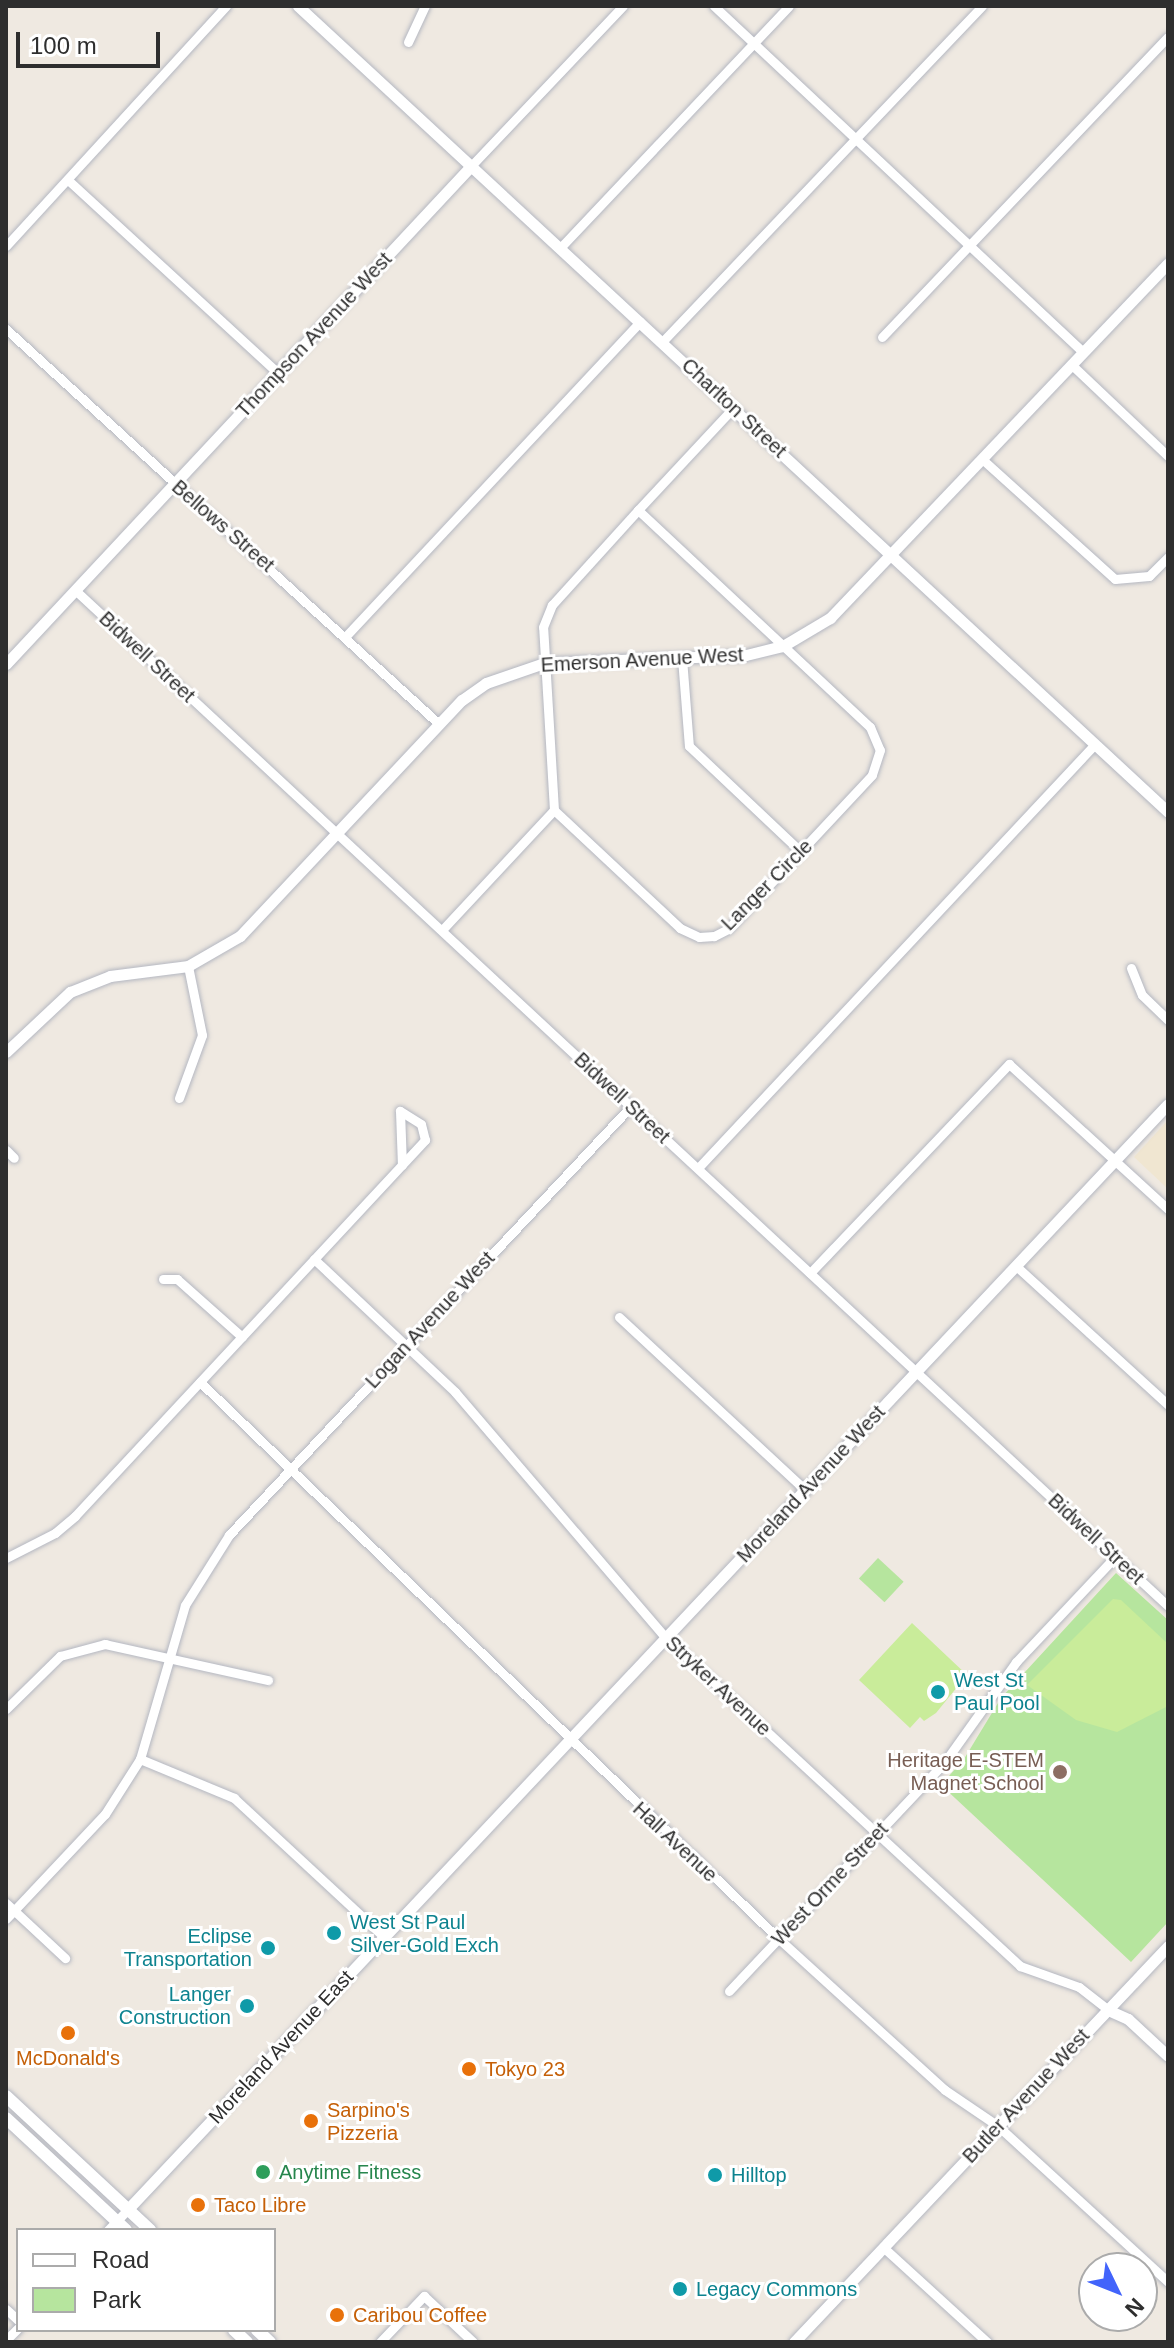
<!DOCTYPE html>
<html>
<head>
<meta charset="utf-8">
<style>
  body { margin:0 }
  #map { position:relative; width:1174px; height:2348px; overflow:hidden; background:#efe9e1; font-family:Arial,sans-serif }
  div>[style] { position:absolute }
  .education>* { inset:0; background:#f0e6d1 }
  .green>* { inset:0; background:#b6e59e; transform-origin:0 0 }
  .pitch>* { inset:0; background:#c9ec9a }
  .roads { filter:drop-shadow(0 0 2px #b4b7c1) drop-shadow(0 0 2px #b4b7c1) }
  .minor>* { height:9px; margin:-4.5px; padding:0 4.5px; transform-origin:4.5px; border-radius:4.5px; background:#fff }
  .tertiary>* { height:11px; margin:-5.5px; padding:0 5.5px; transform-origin:5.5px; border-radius:5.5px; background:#fff }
  .secondary>* { height:12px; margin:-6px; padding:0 6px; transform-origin:6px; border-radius:6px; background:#fff }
  .dots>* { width:22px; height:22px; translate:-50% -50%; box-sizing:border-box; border:4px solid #fff; border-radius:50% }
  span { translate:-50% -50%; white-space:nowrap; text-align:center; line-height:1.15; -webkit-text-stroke:6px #fff; paint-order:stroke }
  .street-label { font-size:20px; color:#2e2e2e }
  .culture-label { font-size:20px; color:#0d838f }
  .left { translate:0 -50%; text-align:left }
  .right { translate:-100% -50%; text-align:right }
  .education-label { font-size:20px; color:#785e54 }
  .food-label { font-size:20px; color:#c56008 }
  .leisure-label { font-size:20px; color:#27864d }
  .frame { position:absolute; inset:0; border:8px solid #2e2e2e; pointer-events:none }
  .legend { position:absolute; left:16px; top:2228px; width:260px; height:104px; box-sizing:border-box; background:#fff; border:2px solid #ababab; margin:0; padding:10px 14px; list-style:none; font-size:24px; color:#2e2e2e }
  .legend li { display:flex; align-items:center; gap:16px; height:40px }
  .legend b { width:40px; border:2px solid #ababab }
  .north { position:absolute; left:1078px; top:2252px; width:80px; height:80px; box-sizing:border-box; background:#fff; border:2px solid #ababab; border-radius:50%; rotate:133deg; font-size:22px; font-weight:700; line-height:32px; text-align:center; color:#2e2e2e }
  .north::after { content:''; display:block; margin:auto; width:28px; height:36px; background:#4264fb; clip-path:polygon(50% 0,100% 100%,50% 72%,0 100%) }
  .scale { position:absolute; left:16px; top:32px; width:144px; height:36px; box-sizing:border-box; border:4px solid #2e2e2e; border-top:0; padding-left:10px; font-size:24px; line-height:28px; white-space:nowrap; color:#2e2e2e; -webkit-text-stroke:6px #fff; paint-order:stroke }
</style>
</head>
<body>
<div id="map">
  <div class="education">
    <div style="clip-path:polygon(1168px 1120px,1168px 1189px,1134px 1157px)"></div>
  </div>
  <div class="green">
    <div style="left:878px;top:1558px;width:35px;height:28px;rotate:43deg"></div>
    <div style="clip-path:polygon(1116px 1573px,1168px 1620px,1168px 1922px,1131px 1962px,941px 1785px,964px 1759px,1001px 1698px)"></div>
  </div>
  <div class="pitch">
    <div style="clip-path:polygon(1113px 1599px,1121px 1600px,1168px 1644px,1168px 1706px,1117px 1732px,1076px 1720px,1027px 1685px)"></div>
    <div style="clip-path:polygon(912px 1623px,967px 1675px,936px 1713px,924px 1721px,920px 1717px,910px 1728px,859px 1680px)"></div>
  </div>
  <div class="roads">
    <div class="minor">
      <div style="left:714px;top:6px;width:506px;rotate:43.16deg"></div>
      <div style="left:408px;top:42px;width:40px;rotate:-65deg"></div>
      <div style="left:471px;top:166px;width:221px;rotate:-46.5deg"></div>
      <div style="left:68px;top:180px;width:285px;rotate:42.6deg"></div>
      <div style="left:6px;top:246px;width:326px;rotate:-47.5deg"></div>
      <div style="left:560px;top:248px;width:333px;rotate:-46.6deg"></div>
      <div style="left:6px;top:329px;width:586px;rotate:42.37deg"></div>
      <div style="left:882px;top:337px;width:414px;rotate:-46.4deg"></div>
      <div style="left:662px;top:342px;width:464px;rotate:-46.4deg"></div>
      <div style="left:1072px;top:365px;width:132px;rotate:43.5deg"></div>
      <div style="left:982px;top:459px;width:179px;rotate:42.1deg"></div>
      <div style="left:1115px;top:579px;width:34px;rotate:-5deg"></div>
      <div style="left:1149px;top:576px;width:27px;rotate:-45deg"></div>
      <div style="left:638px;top:510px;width:318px;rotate:43.1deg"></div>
      <div style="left:870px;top:727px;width:25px;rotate:67deg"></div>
      <div style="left:880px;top:750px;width:26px;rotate:108deg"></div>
      <div style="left:872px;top:775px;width:211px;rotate:133.1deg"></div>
      <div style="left:728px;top:929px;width:16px;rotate:153deg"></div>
      <div style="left:714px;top:936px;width:15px;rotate:176deg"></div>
      <div style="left:699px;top:937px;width:21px;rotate:-155deg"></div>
      <div style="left:680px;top:928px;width:173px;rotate:-136.9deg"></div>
      <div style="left:554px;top:810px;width:183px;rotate:-93.4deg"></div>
      <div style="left:543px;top:627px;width:24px;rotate:-68deg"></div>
      <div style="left:552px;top:605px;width:128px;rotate:-47.8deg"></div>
      <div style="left:638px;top:510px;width:139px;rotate:-47deg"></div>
      <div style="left:75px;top:590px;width:1492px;rotate:42.91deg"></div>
      <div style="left:345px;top:637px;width:432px;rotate:-46.9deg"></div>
      <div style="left:682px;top:658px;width:88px;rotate:85.5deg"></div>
      <div style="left:689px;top:746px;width:154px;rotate:43.4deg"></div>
      <div style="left:442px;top:930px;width:164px;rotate:-47deg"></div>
      <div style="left:1131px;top:968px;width:29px;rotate:68deg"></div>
      <div style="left:1142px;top:995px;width:36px;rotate:44deg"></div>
      <div style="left:179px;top:1098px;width:67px;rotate:-69.9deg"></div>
      <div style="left:202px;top:1035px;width:70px;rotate:-101.5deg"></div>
      <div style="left:6px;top:1150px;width:11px;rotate:45deg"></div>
      <div style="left:698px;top:1168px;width:581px;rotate:-46.88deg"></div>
      <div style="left:314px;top:1259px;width:194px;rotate:43.3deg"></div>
      <div style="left:455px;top:1392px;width:324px;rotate:49.4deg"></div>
      <div style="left:666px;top:1638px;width:483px;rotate:42.8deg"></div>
      <div style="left:1020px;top:1966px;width:63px;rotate:19.6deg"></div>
      <div style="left:1079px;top:1987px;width:37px;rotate:38deg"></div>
      <div style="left:1016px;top:1266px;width:206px;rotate:42.4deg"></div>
      <div style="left:810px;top:1273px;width:289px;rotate:-46.4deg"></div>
      <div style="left:1009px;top:1064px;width:215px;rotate:42.4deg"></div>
      <div style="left:163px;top:1279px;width:14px"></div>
      <div style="left:177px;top:1279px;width:87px;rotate:41.7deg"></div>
      <div style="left:619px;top:1317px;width:254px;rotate:42.9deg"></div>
      <div style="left:200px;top:1382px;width:803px;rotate:43.89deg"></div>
      <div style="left:779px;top:1939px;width:224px;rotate:42.3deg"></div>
      <div style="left:945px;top:2090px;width:64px;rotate:34.2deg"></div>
      <div style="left:998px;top:2126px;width:231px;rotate:42.5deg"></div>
      <div style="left:6px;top:1558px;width:55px;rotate:-27deg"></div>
      <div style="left:55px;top:1533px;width:26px;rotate:-40deg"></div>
      <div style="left:75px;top:1516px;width:514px;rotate:-47.05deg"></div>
      <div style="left:425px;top:1140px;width:16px;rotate:-104deg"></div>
      <div style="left:421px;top:1124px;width:25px;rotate:-148deg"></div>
      <div style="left:400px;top:1111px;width:54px;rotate:87.9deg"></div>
      <div style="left:6px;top:1709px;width:76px;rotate:-44.5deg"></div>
      <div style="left:60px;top:1656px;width:47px;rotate:-14.9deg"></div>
      <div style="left:105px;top:1644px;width:167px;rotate:12.5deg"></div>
      <div style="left:140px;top:1759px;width:102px;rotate:22.5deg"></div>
      <div style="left:234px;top:1798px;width:205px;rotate:42.8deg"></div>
      <div style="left:6px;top:1903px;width:81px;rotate:43deg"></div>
      <div style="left:6px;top:1919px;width:144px;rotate:-46.7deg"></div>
      <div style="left:105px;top:1814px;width:65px;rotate:-57.5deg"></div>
      <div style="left:140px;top:1759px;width:160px;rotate:-73.7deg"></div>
      <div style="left:185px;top:1605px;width:83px;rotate:-57.8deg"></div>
      <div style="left:229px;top:1535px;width:588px;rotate:-46.86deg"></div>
      <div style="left:729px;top:1991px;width:313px;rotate:-46.7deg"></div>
      <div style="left:944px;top:1763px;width:124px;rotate:-54.5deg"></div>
      <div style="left:1016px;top:1662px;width:144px;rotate:-46.7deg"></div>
      <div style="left:108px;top:2230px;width:29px;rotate:-46deg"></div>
      <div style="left:883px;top:2247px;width:141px;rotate:42.4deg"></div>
      <div style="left:6px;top:2309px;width:16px;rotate:43deg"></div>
      <div style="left:6px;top:2340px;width:17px;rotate:-45deg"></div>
      <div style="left:380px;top:2342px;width:64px;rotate:-46.3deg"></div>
      <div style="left:424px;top:2296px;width:67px;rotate:43.2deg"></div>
    </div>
    <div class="tertiary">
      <div style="left:298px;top:6px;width:1186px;rotate:42.81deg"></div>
      <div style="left:6px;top:664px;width:681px;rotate:-46.96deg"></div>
      <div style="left:6px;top:1052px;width:88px;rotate:-43.2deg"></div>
      <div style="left:70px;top:992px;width:43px;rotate:-21.8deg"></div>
      <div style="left:110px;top:976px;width:79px;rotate:-7.3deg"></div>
      <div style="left:188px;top:966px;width:60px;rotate:-30deg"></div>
      <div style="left:240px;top:936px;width:324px;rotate:-46.8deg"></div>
      <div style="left:462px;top:700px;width:29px;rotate:-35deg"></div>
      <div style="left:486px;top:683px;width:61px;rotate:-19deg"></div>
      <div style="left:544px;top:663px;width:202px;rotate:-2.3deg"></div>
      <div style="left:746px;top:655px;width:38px;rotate:-14deg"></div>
      <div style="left:783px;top:646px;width:55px;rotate:-30.8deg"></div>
      <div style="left:830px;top:618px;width:490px;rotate:-46.4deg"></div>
      <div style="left:1108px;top:2010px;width:22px;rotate:24deg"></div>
      <div style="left:1128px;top:2019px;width:54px;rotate:42.8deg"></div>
      <div style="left:128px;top:2209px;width:1517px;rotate:-46.74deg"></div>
      <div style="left:794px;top:2342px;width:545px;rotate:-46.64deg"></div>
    </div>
    <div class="secondary">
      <div style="left:6px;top:2096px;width:197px;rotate:42.9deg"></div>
      <div style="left:6px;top:2118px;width:164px;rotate:43deg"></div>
      <div style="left:234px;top:2330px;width:18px;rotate:43deg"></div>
      <div style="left:257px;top:2330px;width:18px;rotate:43deg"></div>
    </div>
  </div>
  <div class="dots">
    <div style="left:938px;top:1692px;background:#0f9aa8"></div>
    <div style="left:1060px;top:1772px;background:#8d6e63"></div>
    <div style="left:334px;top:1933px;background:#0f9aa8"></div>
    <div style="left:268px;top:1948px;background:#0f9aa8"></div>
    <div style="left:247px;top:2006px;background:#0f9aa8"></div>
    <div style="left:68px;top:2033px;background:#e8710a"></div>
    <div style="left:469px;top:2069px;background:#e8710a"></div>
    <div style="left:311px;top:2121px;background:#e8710a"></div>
    <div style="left:263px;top:2172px;background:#2e9e5b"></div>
    <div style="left:715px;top:2175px;background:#0f9aa8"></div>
    <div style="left:198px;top:2205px;background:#e8710a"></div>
    <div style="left:680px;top:2289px;background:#0f9aa8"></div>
    <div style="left:337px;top:2315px;background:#e8710a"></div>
  </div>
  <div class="street-label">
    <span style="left:314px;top:335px;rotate:-47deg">Thompson Avenue West</span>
    <span style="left:734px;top:408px;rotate:43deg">Charlton Street</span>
    <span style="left:223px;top:526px;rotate:41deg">Bellows Street</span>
    <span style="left:147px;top:657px;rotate:43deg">Bidwell Street</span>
    <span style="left:642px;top:660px;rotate:-3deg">Emerson Avenue West</span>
    <span style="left:767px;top:885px;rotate:-45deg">Langer Circle</span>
    <span style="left:622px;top:1098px;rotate:43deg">Bidwell Street</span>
    <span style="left:430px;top:1320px;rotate:-47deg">Logan Avenue West</span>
    <span style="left:811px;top:1484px;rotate:-47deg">Moreland Avenue West</span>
    <span style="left:1096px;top:1539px;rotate:43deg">Bidwell Street</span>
    <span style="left:718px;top:1686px;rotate:43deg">Stryker Avenue</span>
    <span style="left:675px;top:1842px;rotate:43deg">Hall Avenue</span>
    <span style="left:830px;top:1884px;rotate:-47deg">West Orme Street</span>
    <span style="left:281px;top:2047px;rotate:-47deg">Moreland Avenue East</span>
    <span style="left:1026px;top:2096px;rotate:-47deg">Butler Avenue West</span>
  </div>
  <div class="culture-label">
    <span class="left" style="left:954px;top:1692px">West St<br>Paul Pool</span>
    <span class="left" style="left:350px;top:1934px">West St Paul<br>Silver-Gold Exch</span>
    <span class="right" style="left:252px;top:1948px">Eclipse<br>Transportation</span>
    <span class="right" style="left:231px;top:2006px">Langer<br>Construction</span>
    <span class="left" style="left:731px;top:2175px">Hilltop</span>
    <span class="left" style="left:696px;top:2289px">Legacy Commons</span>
  </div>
  <div class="education-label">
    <span class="right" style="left:1044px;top:1772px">Heritage E-STEM<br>Magnet School</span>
  </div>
  <div class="food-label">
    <span style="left:68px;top:2058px">McDonald's</span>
    <span class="left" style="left:485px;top:2069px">Tokyo 23</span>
    <span class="left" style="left:327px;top:2122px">Sarpino's<br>Pizzeria</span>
    <span class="left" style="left:214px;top:2205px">Taco Libre</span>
    <span class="left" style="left:353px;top:2315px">Caribou Coffee</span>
  </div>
  <div class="leisure-label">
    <span class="left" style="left:279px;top:2172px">Anytime Fitness</span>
  </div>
  <div class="frame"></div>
  <ul class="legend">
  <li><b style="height:10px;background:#fff"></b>Road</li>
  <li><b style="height:22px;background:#b6e59e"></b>Park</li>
  </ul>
  <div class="north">N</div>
  <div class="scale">100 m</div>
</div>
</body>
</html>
